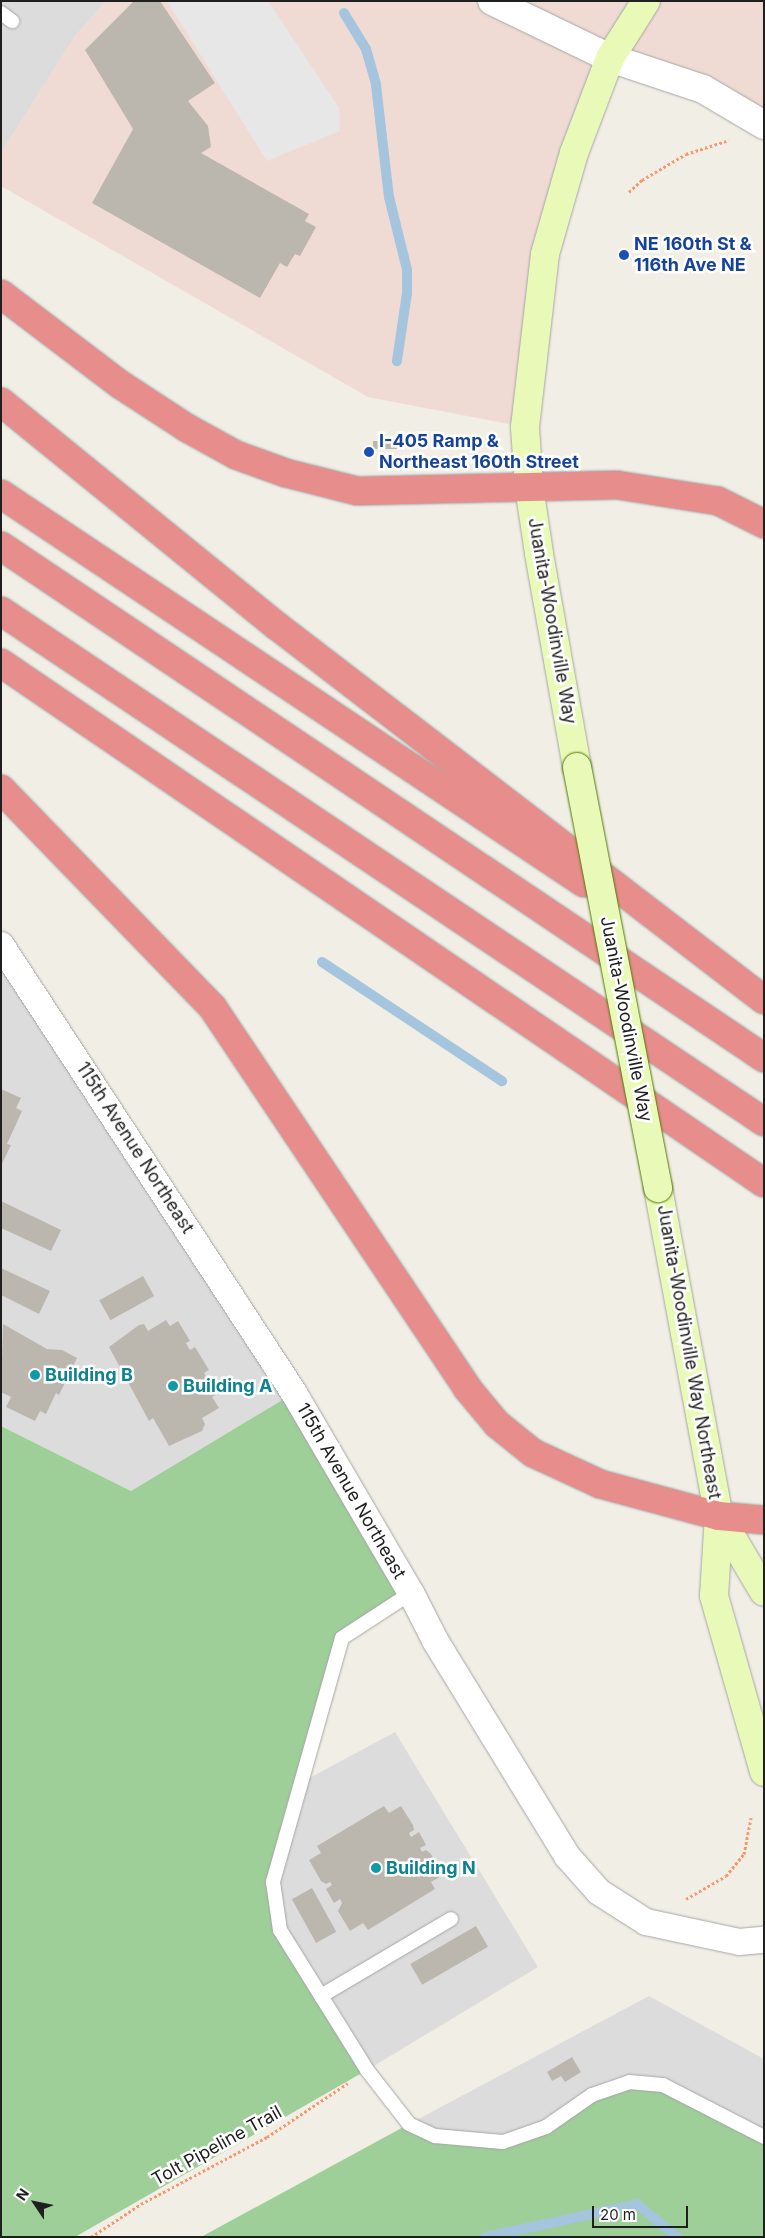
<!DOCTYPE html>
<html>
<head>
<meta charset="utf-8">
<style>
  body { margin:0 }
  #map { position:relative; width:765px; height:2238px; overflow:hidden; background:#f0eee5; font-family:Inter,sans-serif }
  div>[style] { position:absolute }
  .residential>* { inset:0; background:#dddcdc }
  .commercial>* { inset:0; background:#f0dbd4 }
  .forest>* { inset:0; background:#9ecf99 }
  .parking>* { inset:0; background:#e7e7e7 }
  .stream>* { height:10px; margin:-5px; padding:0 5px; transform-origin:5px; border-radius:5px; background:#a5c5de }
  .building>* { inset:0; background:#bcb7ae; transform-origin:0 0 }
  .path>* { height:3px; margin-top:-1.5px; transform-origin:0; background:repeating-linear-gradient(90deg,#fb966a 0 2.5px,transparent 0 5px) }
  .roads { filter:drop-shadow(0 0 1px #a6a6a6) drop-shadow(0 0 1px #a6a6a6) }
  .service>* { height:14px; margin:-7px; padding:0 7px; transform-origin:7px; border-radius:7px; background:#fff }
  .minor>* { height:26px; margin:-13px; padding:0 13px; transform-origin:13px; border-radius:13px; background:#fff }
  .tertiary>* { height:28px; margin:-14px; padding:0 14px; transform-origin:14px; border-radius:14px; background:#fff }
  .secondary>* { height:28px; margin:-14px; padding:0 14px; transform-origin:14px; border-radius:14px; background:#e9fab8 }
  .motorway>* { height:28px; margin:-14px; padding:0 14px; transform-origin:14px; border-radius:14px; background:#e78d8c }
  .bridges { filter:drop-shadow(0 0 1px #537704) drop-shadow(0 0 1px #537704) }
  .secondary-bridge>* { height:28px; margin:-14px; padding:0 14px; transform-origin:14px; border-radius:14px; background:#e9fab8 }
  .dots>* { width:14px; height:14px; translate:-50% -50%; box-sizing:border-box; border:2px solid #fff; border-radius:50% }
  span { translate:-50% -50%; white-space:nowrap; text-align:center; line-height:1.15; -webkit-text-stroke:5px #fff; paint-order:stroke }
  .transit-label { font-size:18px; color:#164399; font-weight:700 }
  .left { translate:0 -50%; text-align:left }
  .street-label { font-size:18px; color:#1f1f1f }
  .culture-label { font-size:18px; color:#0d838f; font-weight:700 }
  .frame { position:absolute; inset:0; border:2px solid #1f1f1f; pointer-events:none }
  .north { position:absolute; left:10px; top:2178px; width:50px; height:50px; -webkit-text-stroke:4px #fff; paint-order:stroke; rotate:304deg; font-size:14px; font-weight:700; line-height:20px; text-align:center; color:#1f1f1f }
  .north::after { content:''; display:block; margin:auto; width:18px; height:22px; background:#1f1f1f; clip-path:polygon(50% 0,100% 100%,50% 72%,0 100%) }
  .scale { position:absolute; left:592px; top:2206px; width:96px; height:22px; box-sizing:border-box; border:2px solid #1f1f1f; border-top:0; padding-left:6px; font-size:15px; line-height:18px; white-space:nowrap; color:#1f1f1f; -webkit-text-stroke:4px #fff; paint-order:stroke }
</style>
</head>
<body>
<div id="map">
  <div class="residential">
    <div style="clip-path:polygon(1px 1px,106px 1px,76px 35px,1px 153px)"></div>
    <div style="clip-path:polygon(1px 945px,294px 1393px,131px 1491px,1px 1426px)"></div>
    <div style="clip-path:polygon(395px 1732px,538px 1967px,367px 2070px,280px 1930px,273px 1882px,302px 1782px)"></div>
    <div style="clip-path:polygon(649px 1996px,764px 2059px,764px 2137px,503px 2142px,435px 2136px,409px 2124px)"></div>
  </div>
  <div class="commercial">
    <div style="clip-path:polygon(106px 1px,764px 1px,764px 125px,611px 58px,574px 153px,525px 427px,368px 397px,1px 186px,1px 153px,76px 35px)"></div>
  </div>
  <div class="forest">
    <div style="clip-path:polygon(294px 1393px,411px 1593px,342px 1638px,273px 1882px,280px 1930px,367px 2070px,75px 2237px,1px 2237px,1px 1426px,131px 1491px)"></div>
    <div style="clip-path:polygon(629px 2082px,663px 2085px,764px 2137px,764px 2237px,201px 2237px,409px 2124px,435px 2136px,503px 2142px)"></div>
  </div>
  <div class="parking">
    <div style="clip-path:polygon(167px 1px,268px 1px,339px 108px,340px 131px,267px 161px)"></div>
  </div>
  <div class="stream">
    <div style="left:344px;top:13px;width:42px;rotate:58.6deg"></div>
    <div style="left:366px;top:49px;width:37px;rotate:74deg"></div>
    <div style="left:376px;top:85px;width:113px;rotate:83.4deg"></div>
    <div style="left:389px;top:197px;width:75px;rotate:76.1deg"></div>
    <div style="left:407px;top:270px;width:23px;rotate:90deg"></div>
    <div style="left:407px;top:293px;width:69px;rotate:98.4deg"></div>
    <div style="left:322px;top:962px;width:216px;rotate:33.5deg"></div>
    <div style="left:485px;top:2237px;width:156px;rotate:-12.2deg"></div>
    <div style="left:637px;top:2204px;width:52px;rotate:39.5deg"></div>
  </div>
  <div class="building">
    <div style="clip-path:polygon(134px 1px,160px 1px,215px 83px,188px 101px,208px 126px,211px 147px,201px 153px,309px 214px,305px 221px,316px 227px,300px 256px,295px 254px,287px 267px,280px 263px,260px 298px,92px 203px,133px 129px,85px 50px)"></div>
    <div style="left:398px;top:441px;width:8px;height:25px;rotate:90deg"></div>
    <div style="clip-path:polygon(1px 1089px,21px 1098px,16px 1108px,22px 1111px,7px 1144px,11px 1145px,1px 1166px)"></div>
    <div style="clip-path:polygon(1px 1201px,61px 1230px,51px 1251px,1px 1228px)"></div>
    <div style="clip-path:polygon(1px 1268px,50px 1291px,39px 1314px,1px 1295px)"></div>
    <div style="left:143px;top:1276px;width:23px;height:50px;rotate:61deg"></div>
    <div style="clip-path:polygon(166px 1320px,170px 1326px,178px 1321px,190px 1341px,186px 1343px,190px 1350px,195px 1347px,209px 1370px,204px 1373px,208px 1380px,213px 1378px,221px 1392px,212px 1397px,219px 1408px,202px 1418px,205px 1424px,202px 1431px,169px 1446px,153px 1418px,149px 1421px,109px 1347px,139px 1325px,144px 1324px,148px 1331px)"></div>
    <div style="clip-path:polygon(3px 1324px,47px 1349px,62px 1350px,77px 1358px,59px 1395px,56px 1393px,46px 1414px,40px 1411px,35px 1421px,6px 1407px,11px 1397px,1px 1392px)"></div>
    <div style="clip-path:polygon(384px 1806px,389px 1813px,401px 1806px,413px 1825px,414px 1830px,409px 1833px,411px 1837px,419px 1832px,426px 1845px,420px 1848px,422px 1852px,426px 1850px,431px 1854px,443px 1875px,431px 1882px,435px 1889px,368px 1930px,363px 1923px,350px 1931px,338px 1911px,342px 1903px,340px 1899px,334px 1903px,326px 1889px,332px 1885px,330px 1882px,326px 1884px,321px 1881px,309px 1860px,321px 1853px,317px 1846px)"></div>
    <div style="left:312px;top:1888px;width:50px;height:23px;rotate:61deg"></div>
    <div style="left:476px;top:1926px;width:24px;height:76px;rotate:60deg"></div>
    <div style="clip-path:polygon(572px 2057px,581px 2072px,565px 2082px,561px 2076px,552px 2081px,547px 2072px)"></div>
  </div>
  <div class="path">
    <div style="left:629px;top:192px;width:18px;rotate:-43deg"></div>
    <div style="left:642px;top:180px;width:51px;rotate:-30.6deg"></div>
    <div style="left:686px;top:154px;width:45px;rotate:-18deg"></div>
    <div style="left:686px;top:1899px;width:46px;rotate:-29.9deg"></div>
    <div style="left:726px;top:1876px;width:28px;rotate:-51deg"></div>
    <div style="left:744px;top:1854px;width:37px;rotate:-79deg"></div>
    <div style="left:91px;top:2237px;width:60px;rotate:-33.4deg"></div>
    <div style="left:141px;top:2204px;width:143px;rotate:-28deg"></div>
    <div style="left:267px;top:2137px;width:97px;rotate:-33.7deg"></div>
  </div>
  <div class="roads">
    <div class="service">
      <div style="left:1px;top:13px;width:14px;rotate:36deg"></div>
      <div style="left:411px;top:1593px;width:82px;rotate:146.9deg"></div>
      <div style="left:342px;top:1638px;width:254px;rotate:105.8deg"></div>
      <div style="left:273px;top:1882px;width:49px;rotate:81.7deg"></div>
      <div style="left:280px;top:1930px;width:165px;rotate:58.1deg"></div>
      <div style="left:367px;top:2070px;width:68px;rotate:52.1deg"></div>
      <div style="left:409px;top:2124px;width:29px;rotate:25deg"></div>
      <div style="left:435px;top:2136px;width:68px;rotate:5deg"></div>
      <div style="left:503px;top:2142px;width:46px;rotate:-19.2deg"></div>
      <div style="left:546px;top:2127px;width:56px;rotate:-34.8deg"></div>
      <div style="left:592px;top:2095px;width:39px;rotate:-19deg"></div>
      <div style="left:629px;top:2082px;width:34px;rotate:5deg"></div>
      <div style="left:663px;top:2085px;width:114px;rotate:27.2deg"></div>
      <div style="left:321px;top:1996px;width:151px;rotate:-30.6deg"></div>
    </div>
    <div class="minor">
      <div style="left:1px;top:945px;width:535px;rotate:56.81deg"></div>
      <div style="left:294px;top:1393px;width:232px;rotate:59.7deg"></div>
      <div style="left:411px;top:1593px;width:55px;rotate:63deg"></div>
      <div style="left:436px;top:1642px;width:251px;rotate:58.5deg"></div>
      <div style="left:567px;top:1856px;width:48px;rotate:48.4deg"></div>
      <div style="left:599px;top:1892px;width:56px;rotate:32.6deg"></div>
      <div style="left:646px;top:1922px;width:95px;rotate:12.1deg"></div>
      <div style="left:739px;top:1942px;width:25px;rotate:-5deg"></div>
    </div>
    <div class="tertiary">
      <div style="left:492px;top:1px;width:131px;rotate:25.8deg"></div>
      <div style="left:610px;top:58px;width:98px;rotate:18.4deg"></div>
      <div style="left:703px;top:89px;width:71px;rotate:30.5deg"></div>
    </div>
    <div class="secondary">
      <div style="left:577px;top:767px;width:217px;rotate:-100.1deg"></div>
      <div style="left:539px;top:553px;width:67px;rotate:-98.6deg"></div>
      <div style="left:529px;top:487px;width:60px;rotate:-93.8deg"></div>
      <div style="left:525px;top:427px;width:174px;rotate:-83.4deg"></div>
      <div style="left:545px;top:254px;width:105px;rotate:-74deg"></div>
      <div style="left:574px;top:153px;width:102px;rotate:-69.2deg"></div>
      <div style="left:610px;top:58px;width:67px;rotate:-57.7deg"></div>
      <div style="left:658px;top:1188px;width:334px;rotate:79.5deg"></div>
      <div style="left:719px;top:1516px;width:80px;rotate:93.6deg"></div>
      <div style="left:714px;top:1596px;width:183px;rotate:74.1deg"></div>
      <div style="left:719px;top:1516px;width:88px;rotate:59.4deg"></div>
    </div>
    <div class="motorway">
      <div style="left:1px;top:294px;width:151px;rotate:37.2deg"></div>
      <div style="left:121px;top:385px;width:79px;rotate:33.1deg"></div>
      <div style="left:187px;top:428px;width:56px;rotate:28.9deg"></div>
      <div style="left:236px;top:455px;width:53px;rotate:19.8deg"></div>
      <div style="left:286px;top:473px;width:73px;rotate:14.2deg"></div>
      <div style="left:357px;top:491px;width:260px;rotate:-1.3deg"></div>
      <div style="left:617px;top:485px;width:102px;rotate:9deg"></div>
      <div style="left:718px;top:501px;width:51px;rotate:26.6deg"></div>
      <div style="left:1px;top:402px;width:355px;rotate:39.1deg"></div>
      <div style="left:277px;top:626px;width:614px;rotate:37.52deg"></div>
      <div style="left:1px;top:494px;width:701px;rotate:33.71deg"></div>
      <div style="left:1px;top:546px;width:919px;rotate:33.86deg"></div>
      <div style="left:1px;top:611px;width:918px;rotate:33.81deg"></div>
      <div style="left:1px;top:663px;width:923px;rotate:34.28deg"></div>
      <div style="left:1px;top:789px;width:305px;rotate:45.9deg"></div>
      <div style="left:213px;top:1008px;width:457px;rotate:56.2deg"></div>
      <div style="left:467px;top:1388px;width:47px;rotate:50.2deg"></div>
      <div style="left:497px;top:1424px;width:46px;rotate:38.9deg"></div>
      <div style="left:533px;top:1453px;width:74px;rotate:24.8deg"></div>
      <div style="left:600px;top:1484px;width:123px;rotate:15.1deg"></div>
      <div style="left:719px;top:1516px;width:45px;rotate:5.1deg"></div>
    </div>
  </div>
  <div class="bridges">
    <div class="secondary-bridge">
      <div style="left:577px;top:767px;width:429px;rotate:79.1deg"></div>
    </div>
  </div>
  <div class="dots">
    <div style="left:624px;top:255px;background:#1a4fb4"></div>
    <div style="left:369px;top:452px;background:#1a4fb4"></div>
    <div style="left:35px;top:1375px;background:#0f9aa8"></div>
    <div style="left:173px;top:1386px;background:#0f9aa8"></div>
    <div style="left:376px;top:1868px;background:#0f9aa8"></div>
  </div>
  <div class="transit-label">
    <span class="left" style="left:634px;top:255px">NE 160th St &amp;<br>116th Ave NE</span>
    <span class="left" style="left:379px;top:452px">I-405 Ramp &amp;<br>Northeast 160th Street</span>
  </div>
  <div class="street-label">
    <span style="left:552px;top:621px;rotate:80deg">Juanita-Woodinville Way</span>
    <span style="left:626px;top:1019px;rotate:79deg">Juanita-Woodinville Way</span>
    <span style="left:135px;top:1148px;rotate:57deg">115th Avenue Northeast</span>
    <span style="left:689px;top:1352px;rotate:80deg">Juanita-Woodinville Way Northeast</span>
    <span style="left:351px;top:1491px;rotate:60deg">115th Avenue Northeast</span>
    <span style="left:217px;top:2146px;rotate:-29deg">Tolt Pipeline Trail</span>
  </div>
  <div class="culture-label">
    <span class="left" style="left:45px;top:1375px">Building B</span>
    <span class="left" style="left:183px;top:1386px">Building A</span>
    <span class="left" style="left:386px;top:1868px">Building N</span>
  </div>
  <div class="frame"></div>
  <div class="north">N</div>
  <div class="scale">20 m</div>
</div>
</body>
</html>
